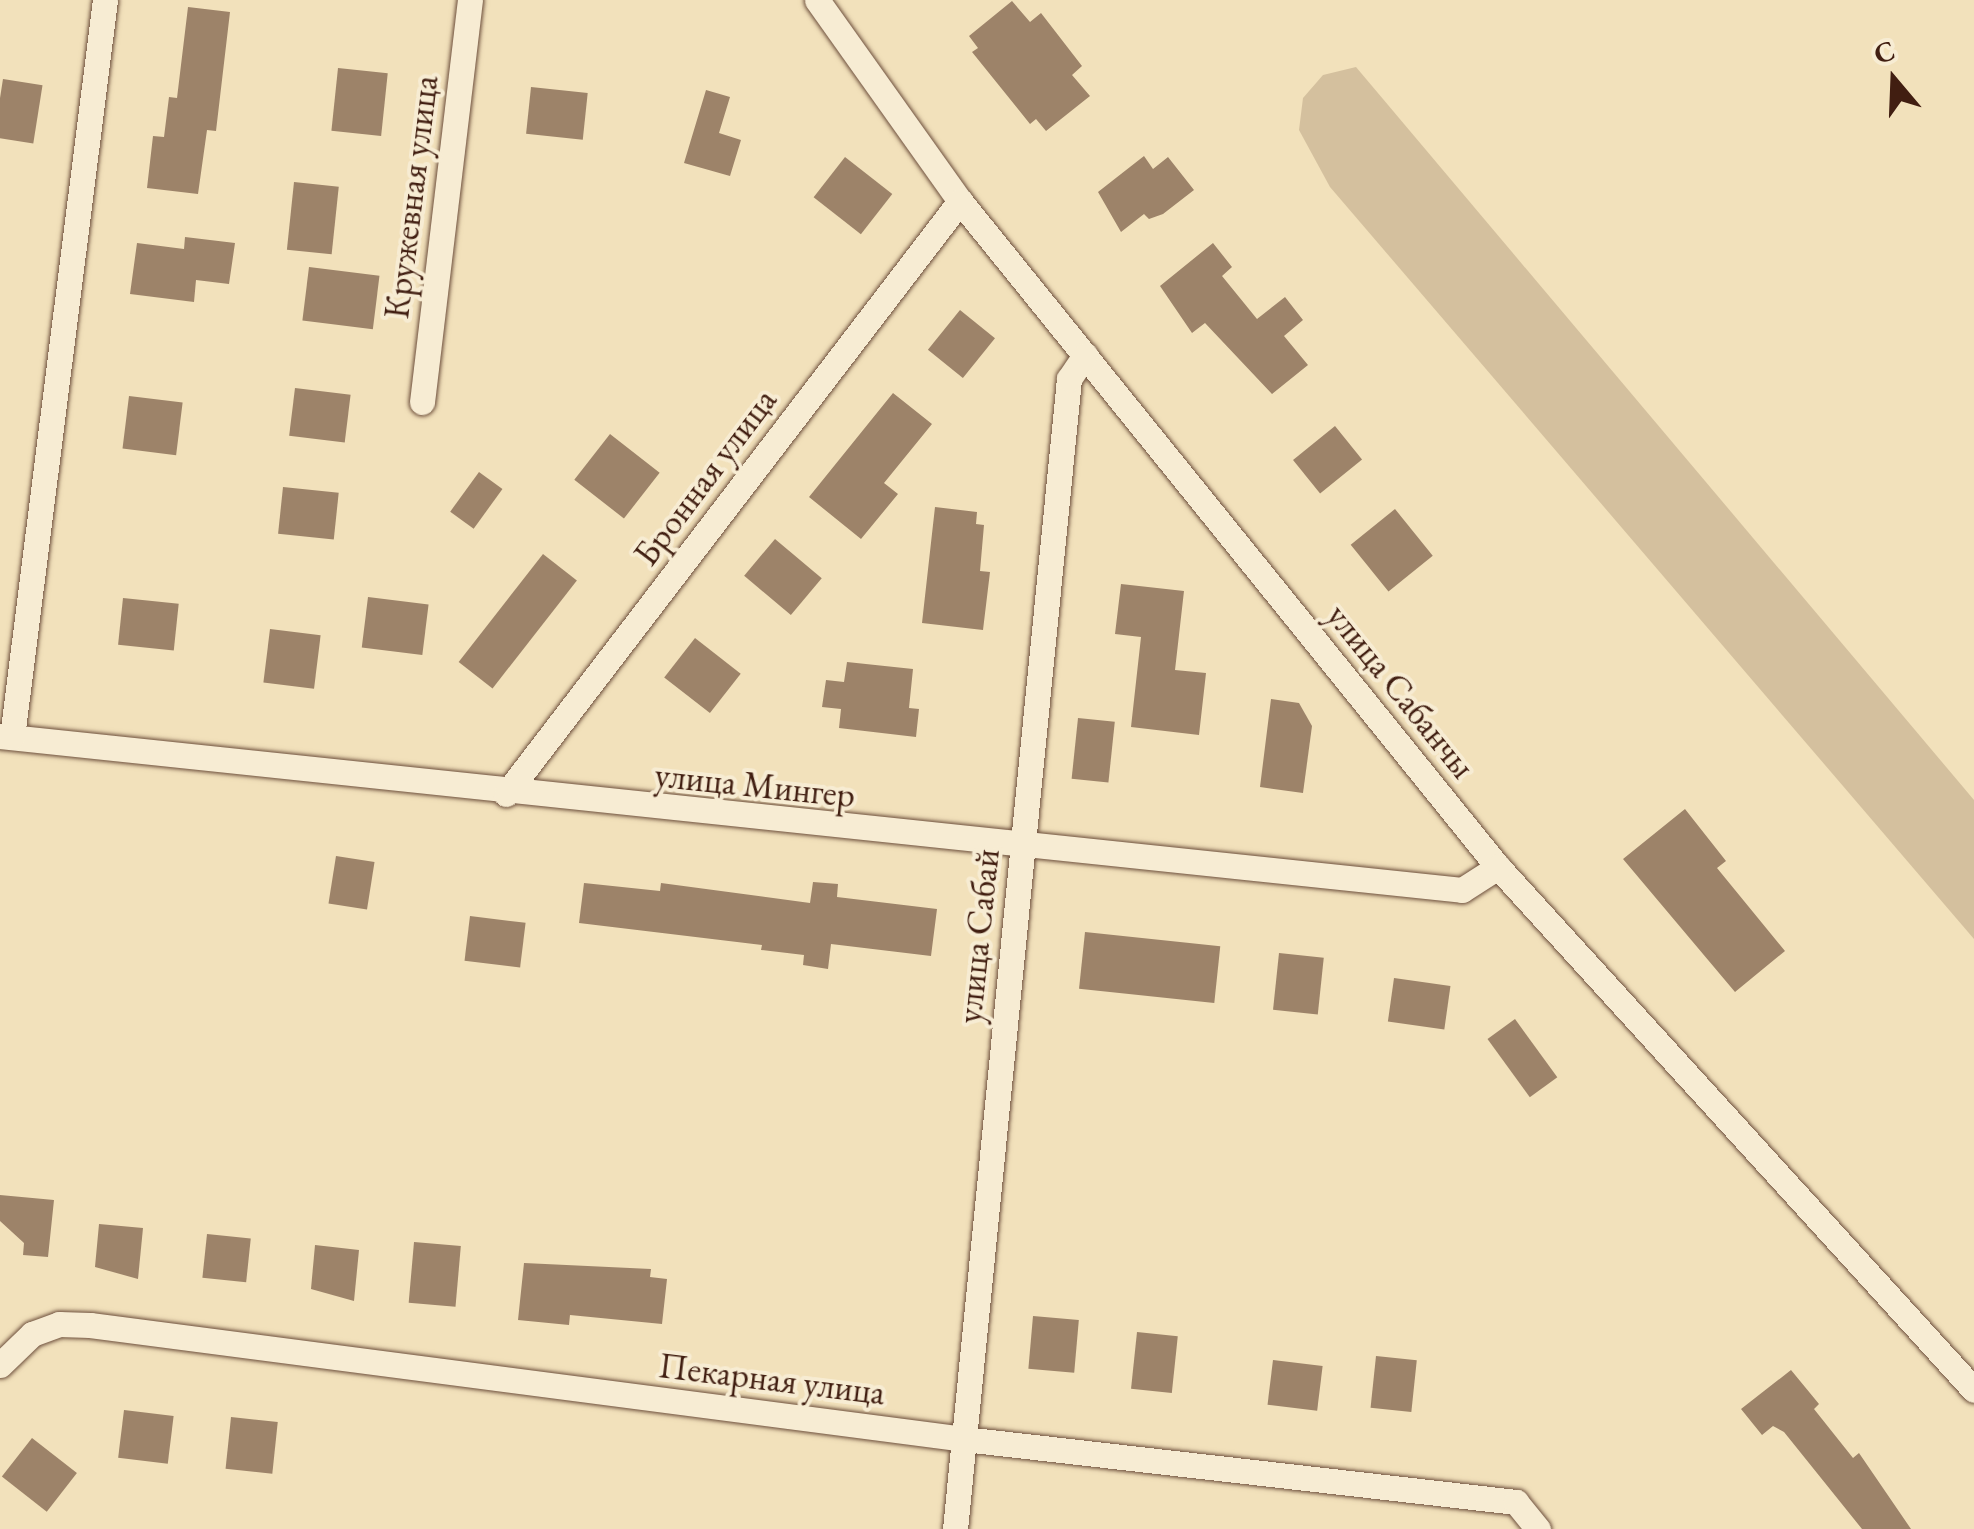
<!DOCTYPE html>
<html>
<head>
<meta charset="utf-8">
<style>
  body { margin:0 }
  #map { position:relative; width:1974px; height:1529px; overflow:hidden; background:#f2e1bb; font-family:"EB Garamond",serif }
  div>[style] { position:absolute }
  .green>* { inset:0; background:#d4c09e }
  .building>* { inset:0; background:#9d8369; transform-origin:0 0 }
  .roads { filter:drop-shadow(0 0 2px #6d4f3c) drop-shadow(0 0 2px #6d4f3c) }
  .minor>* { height:25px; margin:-12.5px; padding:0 12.5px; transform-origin:12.5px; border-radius:12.5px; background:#f7ecd3 }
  span { translate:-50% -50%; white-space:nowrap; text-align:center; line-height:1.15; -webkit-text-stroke:8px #f7ecd3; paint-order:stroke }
  .street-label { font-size:35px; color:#411e11 }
  .north { position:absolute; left:1844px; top:30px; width:100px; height:100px; -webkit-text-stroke:8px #f7ecd3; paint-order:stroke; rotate:341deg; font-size:28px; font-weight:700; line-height:40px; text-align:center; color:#411e11 }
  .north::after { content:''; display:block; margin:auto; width:35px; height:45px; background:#411e11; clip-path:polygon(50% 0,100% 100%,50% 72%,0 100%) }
</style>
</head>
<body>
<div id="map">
  <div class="green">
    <div style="clip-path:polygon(1356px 67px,1974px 800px,1974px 939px,1330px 187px,1299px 130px,1303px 98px,1323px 75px)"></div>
  </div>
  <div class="building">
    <div style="clip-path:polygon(1012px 1px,1030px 22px,1041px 13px,1082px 66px,1072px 75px,1090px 96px,1046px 131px,1036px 119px,1030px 124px,972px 52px,978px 48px,969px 36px)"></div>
    <div style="clip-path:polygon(188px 7px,230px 12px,216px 131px,207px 130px,198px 194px,147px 188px,153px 136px,164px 137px,169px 97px,177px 98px)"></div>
    <div style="left:338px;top:68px;width:50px;height:63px;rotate:6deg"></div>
    <div style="left:3px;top:79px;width:40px;height:59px;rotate:9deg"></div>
    <div style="left:531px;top:87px;width:57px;height:47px;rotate:6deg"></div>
    <div style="clip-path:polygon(706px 90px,730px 97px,719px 133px,741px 140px,730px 176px,684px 163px)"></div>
    <div style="clip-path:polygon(1144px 156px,1153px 169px,1168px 157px,1194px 190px,1163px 214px,1149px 219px,1144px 214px,1121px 232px,1098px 192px)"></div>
    <div style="left:845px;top:157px;width:60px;height:51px;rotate:38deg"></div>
    <div style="left:294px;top:182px;width:45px;height:68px;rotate:6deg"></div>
    <div style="clip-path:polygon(185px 237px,235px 243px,229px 284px,196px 280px,194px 302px,130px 294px,137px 243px,184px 249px)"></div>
    <div style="clip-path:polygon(1213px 243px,1232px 267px,1222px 276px,1257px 319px,1285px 297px,1303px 320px,1284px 336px,1308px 365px,1272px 394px,1205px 323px,1192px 333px,1160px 286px)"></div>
    <div style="left:309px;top:267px;width:71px;height:54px;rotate:7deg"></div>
    <div style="left:960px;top:310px;width:45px;height:51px;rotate:39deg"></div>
    <div style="left:295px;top:388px;width:56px;height:48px;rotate:7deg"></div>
    <div style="clip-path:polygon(893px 393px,932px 424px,884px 483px,898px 494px,861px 539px,809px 497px)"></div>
    <div style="left:129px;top:396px;width:54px;height:53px;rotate:7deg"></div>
    <div style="left:1335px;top:426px;width:43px;height:54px;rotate:51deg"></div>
    <div style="left:610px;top:434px;width:63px;height:58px;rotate:38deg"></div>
    <div style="left:479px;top:472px;width:29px;height:49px;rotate:36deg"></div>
    <div style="left:283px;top:487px;width:56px;height:47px;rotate:6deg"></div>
    <div style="clip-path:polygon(935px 507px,977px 512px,976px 524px,984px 525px,980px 571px,990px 572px,983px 630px,922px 623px)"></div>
    <div style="left:1395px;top:509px;width:60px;height:57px;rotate:51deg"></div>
    <div style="left:775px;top:539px;width:61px;height:48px;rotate:40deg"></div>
    <div style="left:543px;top:554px;width:43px;height:137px;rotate:38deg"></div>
    <div style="clip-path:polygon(1121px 584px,1184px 591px,1175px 670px,1206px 673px,1199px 735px,1131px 727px,1141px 637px,1115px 634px)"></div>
    <div style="left:368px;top:597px;width:61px;height:51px;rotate:7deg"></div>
    <div style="left:123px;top:598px;width:56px;height:47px;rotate:6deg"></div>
    <div style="left:270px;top:629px;width:51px;height:54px;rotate:7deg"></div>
    <div style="left:695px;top:638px;width:58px;height:50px;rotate:38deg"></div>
    <div style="clip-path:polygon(847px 662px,913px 669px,909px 708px,919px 709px,916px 737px,839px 728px,841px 709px,822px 707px,826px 680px,844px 682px)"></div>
    <div style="clip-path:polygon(1271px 699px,1299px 703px,1312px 726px,1303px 793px,1260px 787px)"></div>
    <div style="left:1078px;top:718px;width:37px;height:61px;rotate:6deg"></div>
    <div style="clip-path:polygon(1685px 809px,1726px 861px,1717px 868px,1785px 951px,1735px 992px,1623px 859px)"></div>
    <div style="left:336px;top:856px;width:39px;height:48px;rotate:9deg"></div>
    <div style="clip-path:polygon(813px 882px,838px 884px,837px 897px,937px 909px,931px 956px,831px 944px,828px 969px,803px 965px,804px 955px,761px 950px,762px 945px,579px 923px,584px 883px,660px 891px,661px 883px,810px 903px)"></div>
    <div style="left:470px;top:916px;width:56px;height:45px;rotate:7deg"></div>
    <div style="left:1085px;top:932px;width:136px;height:57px;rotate:6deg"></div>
    <div style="left:1279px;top:953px;width:45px;height:57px;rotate:6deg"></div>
    <div style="left:1394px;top:978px;width:57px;height:44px;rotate:8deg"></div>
    <div style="left:1515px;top:1019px;width:72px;height:34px;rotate:54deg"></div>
    <div style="clip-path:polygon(0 1195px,54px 1200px,48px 1257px,23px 1255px,24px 1243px,0 1221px)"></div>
    <div style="clip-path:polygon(99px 1224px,143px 1228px,138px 1279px,95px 1267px)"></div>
    <div style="left:207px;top:1234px;width:44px;height:44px;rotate:6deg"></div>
    <div style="left:414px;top:1242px;width:47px;height:61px;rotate:5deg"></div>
    <div style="clip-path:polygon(315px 1245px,359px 1250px,354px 1301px,311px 1289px)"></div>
    <div style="clip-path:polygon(524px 1263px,651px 1269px,650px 1277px,667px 1279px,662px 1324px,570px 1315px,569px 1325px,518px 1320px)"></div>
    <div style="left:1033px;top:1316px;width:46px;height:53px;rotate:5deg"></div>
    <div style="left:1137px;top:1332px;width:41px;height:57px;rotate:6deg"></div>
    <div style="left:1376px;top:1356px;width:41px;height:52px;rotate:6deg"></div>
    <div style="left:1273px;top:1360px;width:50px;height:45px;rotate:7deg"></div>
    <div style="clip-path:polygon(1791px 1370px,1819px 1404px,1814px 1409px,1853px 1458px,1859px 1453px,1911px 1529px,1862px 1529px,1784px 1432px,1773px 1426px,1762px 1435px,1741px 1409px)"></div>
    <div style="left:124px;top:1410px;width:50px;height:48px;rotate:7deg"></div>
    <div style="left:231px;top:1417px;width:47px;height:52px;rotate:6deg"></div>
    <div style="left:32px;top:1438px;width:57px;height:49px;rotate:38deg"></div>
  </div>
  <div class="roads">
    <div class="minor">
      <div style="left:817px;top:0;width:247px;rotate:54.6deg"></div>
      <div style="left:960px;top:201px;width:856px;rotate:51.07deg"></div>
      <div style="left:1498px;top:867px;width:707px;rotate:47.69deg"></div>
      <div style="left:422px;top:402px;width:405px;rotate:-83.2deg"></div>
      <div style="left:0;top:736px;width:1470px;rotate:6.01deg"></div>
      <div style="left:1462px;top:890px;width:43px;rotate:-32.6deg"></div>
      <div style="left:12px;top:737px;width:743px;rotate:-82.81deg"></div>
      <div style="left:506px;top:794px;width:747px;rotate:-52.56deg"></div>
      <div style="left:0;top:1365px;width:45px;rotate:-44.1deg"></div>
      <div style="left:32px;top:1334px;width:29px;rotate:-20deg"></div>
      <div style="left:59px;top:1324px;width:31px;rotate:2deg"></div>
      <div style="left:90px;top:1325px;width:881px;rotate:7.43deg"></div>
      <div style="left:964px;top:1439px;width:556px;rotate:6.51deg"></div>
      <div style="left:1516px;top:1502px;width:35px;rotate:51deg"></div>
      <div style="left:955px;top:1529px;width:1156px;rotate:-84.34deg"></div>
      <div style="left:1069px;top:379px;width:29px;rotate:-56deg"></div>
    </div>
  </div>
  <div class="street-label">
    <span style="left:411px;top:197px;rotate:-83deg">Кружевная улица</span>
    <span style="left:705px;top:477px;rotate:-53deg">Бронная улица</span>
    <span style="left:1401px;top:691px;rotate:51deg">улица Сабанчы</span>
    <span style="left:755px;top:785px;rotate:6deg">улица Мингер</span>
    <span style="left:978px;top:936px;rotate:-84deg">улица Сабай</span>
    <span style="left:772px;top:1379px;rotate:7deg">Пекарная улица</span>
  </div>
  <div class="north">С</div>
</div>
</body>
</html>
